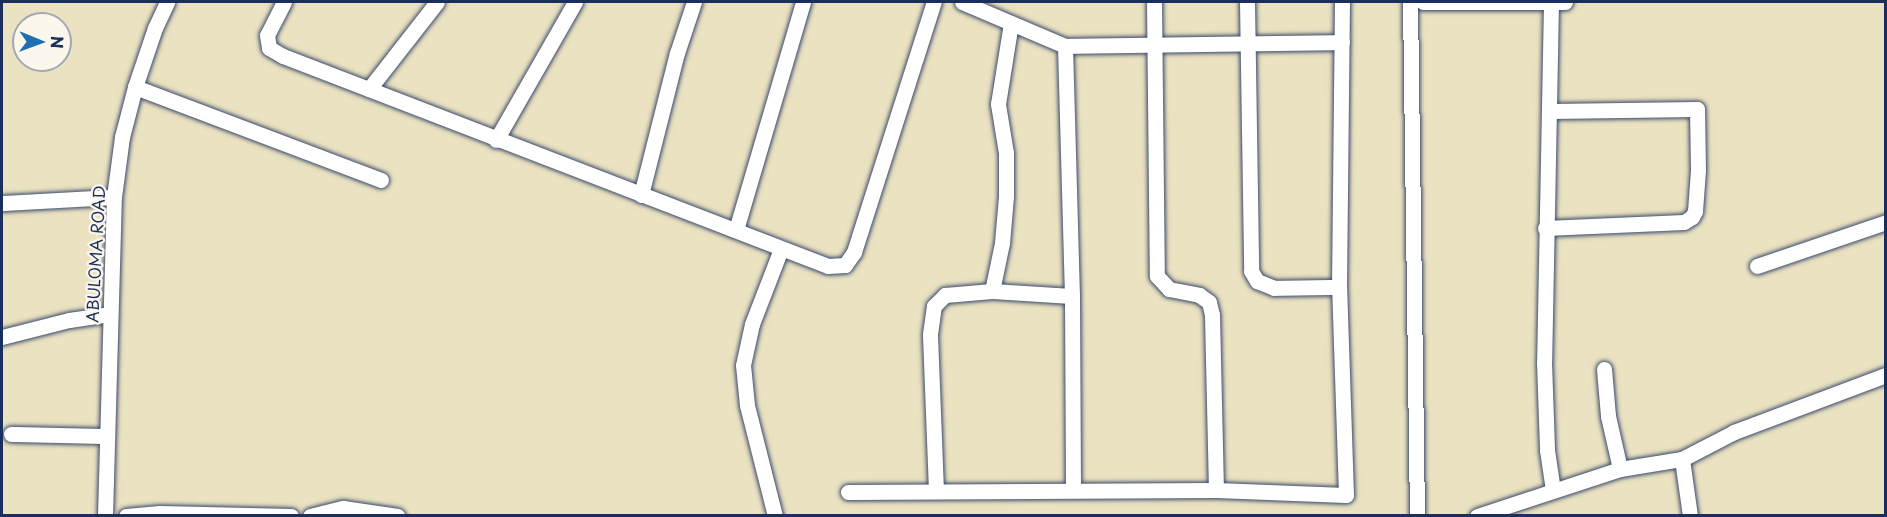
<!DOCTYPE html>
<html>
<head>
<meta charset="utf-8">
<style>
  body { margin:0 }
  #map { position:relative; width:1887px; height:517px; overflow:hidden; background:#eae2c0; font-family:"Playpen Sans",sans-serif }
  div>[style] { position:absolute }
  .roads { filter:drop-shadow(0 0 2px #3a4a6d) drop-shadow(0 0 2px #3a4a6d) }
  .minor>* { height:15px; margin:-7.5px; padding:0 7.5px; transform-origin:7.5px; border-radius:7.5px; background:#fff }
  span { translate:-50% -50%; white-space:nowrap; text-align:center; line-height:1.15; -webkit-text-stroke:4.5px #fbf7ec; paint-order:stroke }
  .street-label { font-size:16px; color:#1b2f5e }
  .frame { position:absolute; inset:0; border:3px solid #1b2f5e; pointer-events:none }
  .north { position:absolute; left:12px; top:12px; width:60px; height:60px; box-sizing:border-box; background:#fbf7ec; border:2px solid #a1a7b3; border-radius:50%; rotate:91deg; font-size:16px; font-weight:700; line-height:24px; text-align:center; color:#1b2f5e }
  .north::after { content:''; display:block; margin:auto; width:21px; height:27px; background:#1f6fb2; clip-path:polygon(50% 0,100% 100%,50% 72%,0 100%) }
</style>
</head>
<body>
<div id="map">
  <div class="roads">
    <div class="minor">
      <div style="left:284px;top:2px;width:37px;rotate:117deg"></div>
      <div style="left:267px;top:35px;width:13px;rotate:81deg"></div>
      <div style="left:269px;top:48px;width:16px;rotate:30deg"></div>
      <div style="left:283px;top:56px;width:584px;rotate:21.07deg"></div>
      <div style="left:828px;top:266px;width:17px;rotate:-3deg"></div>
      <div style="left:845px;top:265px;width:16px;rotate:-55deg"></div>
      <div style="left:854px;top:252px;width:262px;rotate:-72.3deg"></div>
      <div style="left:962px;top:2px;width:112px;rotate:23.1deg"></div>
      <div style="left:1065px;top:46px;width:277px;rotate:-0.8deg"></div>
      <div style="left:1154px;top:2px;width:274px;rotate:89.4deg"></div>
      <div style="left:1157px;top:276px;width:18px;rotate:47deg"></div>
      <div style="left:1169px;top:289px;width:31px;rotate:11deg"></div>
      <div style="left:1199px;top:295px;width:12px;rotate:35deg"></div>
      <div style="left:1209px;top:302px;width:13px;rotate:77deg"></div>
      <div style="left:1212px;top:315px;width:175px;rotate:88.7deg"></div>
      <div style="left:1247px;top:2px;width:269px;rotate:89.1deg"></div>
      <div style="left:1251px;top:271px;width:12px;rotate:59deg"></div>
      <div style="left:1257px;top:281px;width:18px;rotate:22deg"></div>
      <div style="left:1274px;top:288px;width:65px;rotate:-0.9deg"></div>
      <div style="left:1410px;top:2px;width:514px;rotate:89.22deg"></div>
      <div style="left:1423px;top:2px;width:142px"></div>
      <div style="left:1551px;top:3px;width:359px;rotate:91.1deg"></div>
      <div style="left:1544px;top:362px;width:88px;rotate:88deg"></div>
      <div style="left:1547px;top:450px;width:40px;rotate:81.5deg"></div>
      <div style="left:1065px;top:46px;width:250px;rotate:88.4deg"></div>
      <div style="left:1072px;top:296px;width:194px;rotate:89.7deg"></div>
      <div style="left:135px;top:87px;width:263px;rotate:20.7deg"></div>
      <div style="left:369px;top:89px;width:110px;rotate:-52deg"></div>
      <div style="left:496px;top:140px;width:159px;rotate:-60.2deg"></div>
      <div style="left:641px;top:195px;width:146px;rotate:-75.8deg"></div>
      <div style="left:677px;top:53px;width:54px;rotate:-71.6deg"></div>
      <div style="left:2px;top:203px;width:112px;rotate:-3.1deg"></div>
      <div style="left:1545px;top:228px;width:139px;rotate:-2.5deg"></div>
      <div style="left:1684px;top:222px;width:9px;rotate:-32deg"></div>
      <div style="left:1692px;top:217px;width:7px;rotate:-63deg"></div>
      <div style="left:1695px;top:211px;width:41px;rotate:-85.8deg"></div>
      <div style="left:1698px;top:170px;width:61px;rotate:-90.9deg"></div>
      <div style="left:1697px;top:109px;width:147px;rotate:179.2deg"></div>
      <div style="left:736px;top:230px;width:238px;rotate:-73.6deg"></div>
      <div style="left:1757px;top:266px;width:136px;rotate:-18.8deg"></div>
      <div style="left:992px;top:291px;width:49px;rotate:-78.2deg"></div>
      <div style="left:1002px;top:243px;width:47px;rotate:-85.1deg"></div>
      <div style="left:1006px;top:196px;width:43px;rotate:-90deg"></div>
      <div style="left:1006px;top:153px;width:50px;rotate:-99.3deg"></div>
      <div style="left:998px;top:104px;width:82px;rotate:-80.9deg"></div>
      <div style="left:2px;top:337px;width:69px;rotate:-14.2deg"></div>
      <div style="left:69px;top:320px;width:41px;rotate:-8.3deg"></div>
      <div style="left:1604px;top:369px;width:47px;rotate:85.1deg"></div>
      <div style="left:1608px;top:416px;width:54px;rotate:77.2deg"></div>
      <div style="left:11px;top:434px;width:96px;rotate:1.2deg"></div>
      <div style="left:1682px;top:459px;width:58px;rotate:82deg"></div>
      <div style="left:936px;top:491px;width:157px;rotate:-92.2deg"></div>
      <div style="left:930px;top:334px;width:28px;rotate:-82deg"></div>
      <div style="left:934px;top:306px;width:16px;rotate:-45deg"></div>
      <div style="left:945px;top:295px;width:47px;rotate:-4.9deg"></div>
      <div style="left:992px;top:291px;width:80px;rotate:3.6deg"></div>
      <div style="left:848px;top:492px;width:368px;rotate:-0.3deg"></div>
      <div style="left:1216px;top:490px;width:130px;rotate:2.2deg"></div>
      <div style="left:1346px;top:495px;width:208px;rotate:-91.9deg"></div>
      <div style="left:1339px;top:287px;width:285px;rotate:-89.4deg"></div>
      <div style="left:105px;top:516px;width:319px;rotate:-88.4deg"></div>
      <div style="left:114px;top:197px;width:61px;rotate:-82.4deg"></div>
      <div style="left:122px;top:137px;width:52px;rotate:-75.4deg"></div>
      <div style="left:135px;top:87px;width:62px;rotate:-71.3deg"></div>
      <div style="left:155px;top:28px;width:29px;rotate:-65deg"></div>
      <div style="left:126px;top:516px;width:34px;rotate:-5deg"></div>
      <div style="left:160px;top:513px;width:131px;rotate:1.3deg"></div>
      <div style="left:310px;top:516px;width:34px;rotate:-14deg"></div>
      <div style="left:343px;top:508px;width:55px;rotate:8.4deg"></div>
      <div style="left:775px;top:516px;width:114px;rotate:-104.2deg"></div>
      <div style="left:747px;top:405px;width:40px;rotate:-95.7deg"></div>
      <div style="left:743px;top:365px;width:42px;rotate:-77.6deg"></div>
      <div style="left:752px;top:324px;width:80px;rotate:-68.9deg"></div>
      <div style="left:1477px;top:516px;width:151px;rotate:-18.2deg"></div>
      <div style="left:1620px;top:469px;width:63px;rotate:-9.2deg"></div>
      <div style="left:1682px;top:459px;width:59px;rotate:-27.4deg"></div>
      <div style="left:1734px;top:432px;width:162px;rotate:-20.6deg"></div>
    </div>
  </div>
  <div class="street-label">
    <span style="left:95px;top:254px;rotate:-87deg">ABULOMA ROAD</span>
  </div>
  <div class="frame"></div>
  <div class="north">N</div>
</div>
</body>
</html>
